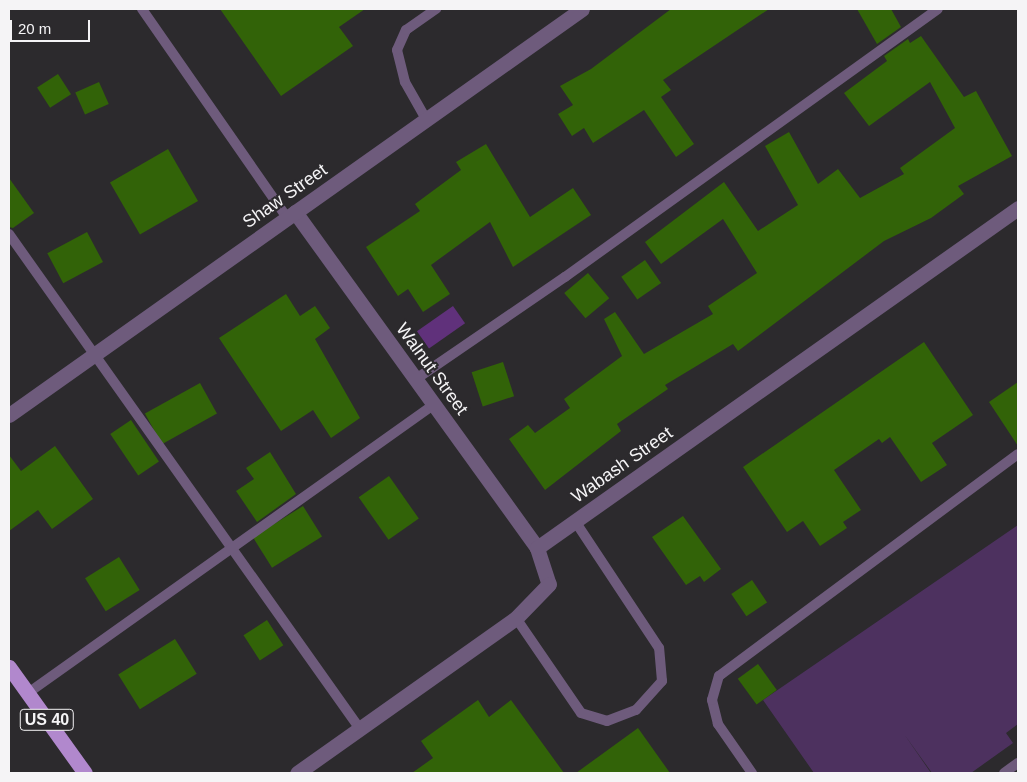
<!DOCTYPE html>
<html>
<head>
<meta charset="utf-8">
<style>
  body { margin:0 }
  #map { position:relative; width:1027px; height:782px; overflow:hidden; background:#2c2a2d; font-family:Helvetica,sans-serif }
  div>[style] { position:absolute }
  .green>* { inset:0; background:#4d315f }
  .water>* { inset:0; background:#60317b; transform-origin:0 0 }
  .building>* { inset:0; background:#326308; transform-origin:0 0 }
  .lane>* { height:10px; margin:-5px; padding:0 5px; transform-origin:5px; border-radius:5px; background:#6e5b7c }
  .street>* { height:15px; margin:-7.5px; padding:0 7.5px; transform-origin:7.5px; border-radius:7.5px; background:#6e5b7c }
  .primary>* { height:15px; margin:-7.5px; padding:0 7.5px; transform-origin:7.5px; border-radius:7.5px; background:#b188cd }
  span { translate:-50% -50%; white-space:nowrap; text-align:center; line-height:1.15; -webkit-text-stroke:4px #2c2a2d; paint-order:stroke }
  .shield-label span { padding:1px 4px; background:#2c2a2d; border:1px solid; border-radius:4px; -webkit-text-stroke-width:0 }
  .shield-label { font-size:16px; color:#f5f4f6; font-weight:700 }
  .street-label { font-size:18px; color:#f5f4f6 }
  .frame { position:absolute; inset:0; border:10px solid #f5f4f6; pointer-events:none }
  .scale { position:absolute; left:10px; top:20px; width:80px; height:22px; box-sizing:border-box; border:2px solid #f5f4f6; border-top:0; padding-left:6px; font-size:15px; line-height:18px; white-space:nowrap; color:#f5f4f6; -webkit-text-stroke:4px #2c2a2d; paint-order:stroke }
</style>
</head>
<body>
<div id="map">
  <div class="green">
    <div style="clip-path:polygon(1018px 525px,1018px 724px,1006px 733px,1013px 743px,971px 773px,932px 773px,904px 734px,931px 773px,814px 773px,763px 700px)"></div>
  </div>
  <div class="water">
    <div style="left:453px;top:306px;width:21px;height:44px;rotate:55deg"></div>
  </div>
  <div class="building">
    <div style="clip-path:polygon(220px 9px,365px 9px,339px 27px,353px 46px,281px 96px)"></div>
    <div style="clip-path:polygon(671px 9px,769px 9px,663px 80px,671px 90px,661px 97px,694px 144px,676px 157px,644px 110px,593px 143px,584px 128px,572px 136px,558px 114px,573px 105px,560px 86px,591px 69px)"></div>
    <div style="clip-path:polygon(857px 9px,891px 9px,901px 27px,877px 44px)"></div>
    <div style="clip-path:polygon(921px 36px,964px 97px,976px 91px,1012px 156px,958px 186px,964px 194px,931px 218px,884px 241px,738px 351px,733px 344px,665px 385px,668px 389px,617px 424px,621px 431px,545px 490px,509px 439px,528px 425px,535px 433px,570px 408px,564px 399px,622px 356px,604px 319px,615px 312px,644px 354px,713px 314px,708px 306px,757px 273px,723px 219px,661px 264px,645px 242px,724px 182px,758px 231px,798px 205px,765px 146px,789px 132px,818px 184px,838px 169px,860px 198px,904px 174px,900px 168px,955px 128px,930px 82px,869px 126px,844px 93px,887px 61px,884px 56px,908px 39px,910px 43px)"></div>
    <div style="left:58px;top:74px;width:24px;height:25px;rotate:57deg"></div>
    <div style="left:99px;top:82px;width:24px;height:26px;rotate:66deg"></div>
    <div style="clip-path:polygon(486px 144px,530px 217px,573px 188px,591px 215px,513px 267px,490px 222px,431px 265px,450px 294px,423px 312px,408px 289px,398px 296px,366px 247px,420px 211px,415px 204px,461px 170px,456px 162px)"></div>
    <div style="left:168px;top:149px;width:60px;height:67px;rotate:60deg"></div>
    <div style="clip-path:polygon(9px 178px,34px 213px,13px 228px,9px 227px)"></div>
    <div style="left:87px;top:232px;width:34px;height:45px;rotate:62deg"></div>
    <div style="left:645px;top:260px;width:28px;height:29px;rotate:55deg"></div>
    <div style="left:588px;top:273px;width:33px;height:31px;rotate:50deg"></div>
    <div style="clip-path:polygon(286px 294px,300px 316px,315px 306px,330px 328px,315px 339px,360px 418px,331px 438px,313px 410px,281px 431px,219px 338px)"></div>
    <div style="clip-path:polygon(924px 342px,973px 415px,932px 443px,947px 465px,921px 482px,890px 437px,882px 443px,879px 439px,834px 470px,861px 510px,843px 522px,847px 528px,820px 546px,803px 521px,787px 532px,743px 467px)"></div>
    <div style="left:503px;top:362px;width:36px;height:33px;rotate:72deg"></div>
    <div style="clip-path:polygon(1018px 382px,1018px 446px,989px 402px)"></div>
    <div style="left:200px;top:383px;width:35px;height:63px;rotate:61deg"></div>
    <div style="left:131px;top:420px;width:50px;height:25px;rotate:56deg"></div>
    <div style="clip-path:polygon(55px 446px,93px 499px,52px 529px,38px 510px,9px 531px,9px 455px,21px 471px)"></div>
    <div style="clip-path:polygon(270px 452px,296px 494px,257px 522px,236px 491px,254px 479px,246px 468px)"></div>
    <div style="left:389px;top:476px;width:52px;height:37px;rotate:55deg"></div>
    <div style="left:303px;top:506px;width:36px;height:59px;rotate:58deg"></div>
    <div style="clip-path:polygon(683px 516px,721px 569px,704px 582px,700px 576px,686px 585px,652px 537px)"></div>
    <div style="left:119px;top:557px;width:39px;height:40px;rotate:58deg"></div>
    <div style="left:752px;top:580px;width:27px;height:25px;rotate:56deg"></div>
    <div style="left:267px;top:620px;width:30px;height:28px;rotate:57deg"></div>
    <div style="left:175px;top:639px;width:41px;height:67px;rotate:58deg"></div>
    <div style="left:758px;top:664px;width:32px;height:25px;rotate:54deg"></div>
    <div style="clip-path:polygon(478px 700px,489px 717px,511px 700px,564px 773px,412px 773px,433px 758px,421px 741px)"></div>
    <div style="clip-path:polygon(638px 728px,670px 773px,576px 773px)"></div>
  </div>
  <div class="lane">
    <div style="left:142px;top:9px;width:254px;rotate:55.2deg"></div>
    <div style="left:426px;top:119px;width:43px;rotate:-119.6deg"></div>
    <div style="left:405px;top:82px;width:33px;rotate:-104deg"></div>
    <div style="left:397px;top:50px;width:22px;rotate:-66deg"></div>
    <div style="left:406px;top:30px;width:37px;rotate:-35deg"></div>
    <div style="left:9px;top:234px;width:607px;rotate:54.66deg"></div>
    <div style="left:416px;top:379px;width:181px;rotate:-34.4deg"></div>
    <div style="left:565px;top:277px;width:459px;rotate:-35.7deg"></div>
    <div style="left:516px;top:618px;width:115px;rotate:55.6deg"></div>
    <div style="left:581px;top:713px;width:27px;rotate:17deg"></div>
    <div style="left:607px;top:721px;width:31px;rotate:-21deg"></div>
    <div style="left:636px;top:710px;width:39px;rotate:-48deg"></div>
    <div style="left:662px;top:681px;width:33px;rotate:-95deg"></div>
    <div style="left:659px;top:648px;width:152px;rotate:-123.5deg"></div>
    <div style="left:28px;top:693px;width:498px;rotate:-35.4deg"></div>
    <div style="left:752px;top:773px;width:60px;rotate:-124.8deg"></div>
    <div style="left:718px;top:724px;width:25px;rotate:-104deg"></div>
    <div style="left:712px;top:700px;width:25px;rotate:-74deg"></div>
    <div style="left:719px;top:676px;width:372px;rotate:-36.6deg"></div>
    <div style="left:1004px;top:773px;width:17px;rotate:-36deg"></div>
  </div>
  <div class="street">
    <div style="left:295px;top:212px;width:414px;rotate:54.2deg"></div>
    <div style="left:537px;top:548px;width:38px;rotate:72deg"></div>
    <div style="left:549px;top:584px;width:47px;rotate:134.1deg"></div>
    <div style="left:516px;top:618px;width:268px;rotate:144.7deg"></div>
    <div style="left:9px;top:415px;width:702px;rotate:-35.32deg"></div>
    <div style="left:537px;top:548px;width:589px;rotate:-35.25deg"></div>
  </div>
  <div class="primary">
    <div style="left:9px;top:667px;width:130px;rotate:54.4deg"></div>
  </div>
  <div class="shield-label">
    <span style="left:47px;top:720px">US 40</span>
  </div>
  <div class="street-label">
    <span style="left:285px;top:196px;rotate:-35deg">Shaw Street</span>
    <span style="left:432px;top:369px;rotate:54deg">Walnut Street</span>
    <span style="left:622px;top:465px;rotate:-35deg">Wabash Street</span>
  </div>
  <div class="frame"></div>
  <div class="scale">20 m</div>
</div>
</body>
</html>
